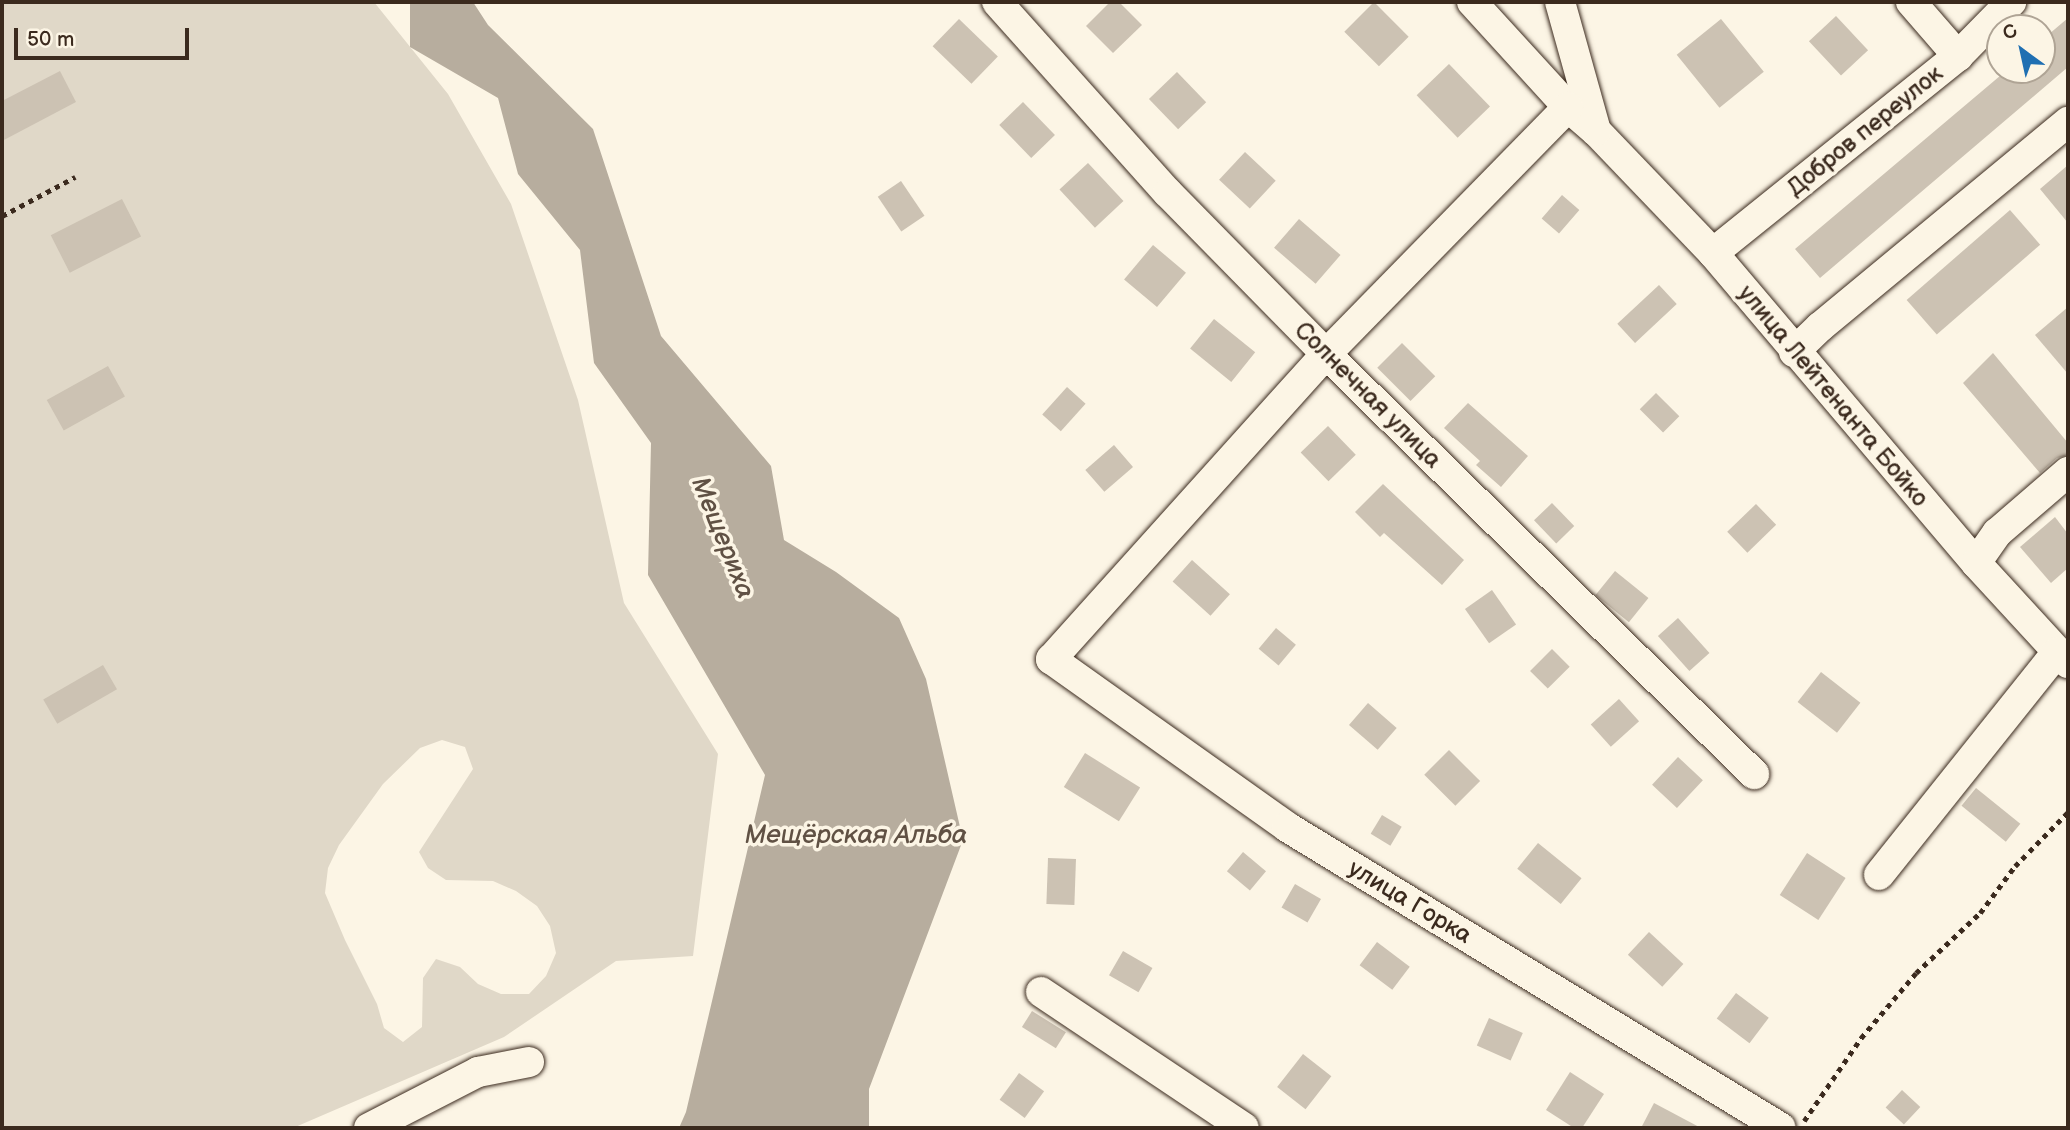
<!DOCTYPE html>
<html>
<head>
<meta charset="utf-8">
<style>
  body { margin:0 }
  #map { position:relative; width:2070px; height:1130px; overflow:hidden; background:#fcf5e5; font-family:"Balsamiq Sans",sans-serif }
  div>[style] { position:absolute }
  .green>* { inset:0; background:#e0d8c8 }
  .water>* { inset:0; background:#b7ad9e }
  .building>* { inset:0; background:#ccc2b3; transform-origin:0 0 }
  .path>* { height:4.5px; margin-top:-2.25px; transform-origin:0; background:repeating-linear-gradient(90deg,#3b2a1e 0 5px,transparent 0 10px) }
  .roads { filter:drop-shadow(0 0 2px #3b2a1e) drop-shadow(0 0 2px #3b2a1e) }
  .minor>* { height:30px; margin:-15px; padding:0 15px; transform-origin:15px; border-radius:15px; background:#fcf5e5 }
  span { translate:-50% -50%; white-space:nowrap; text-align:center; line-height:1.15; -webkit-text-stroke:7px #fcf5e5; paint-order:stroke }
  .street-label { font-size:24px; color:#3b2a1e }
  .water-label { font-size:26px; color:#605144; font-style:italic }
  .frame { position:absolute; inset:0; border:4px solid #3b2a1e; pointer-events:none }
  .north { position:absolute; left:1986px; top:14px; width:70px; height:70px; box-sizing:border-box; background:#fcf5e5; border:2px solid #afa495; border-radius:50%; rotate:327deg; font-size:19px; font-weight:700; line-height:28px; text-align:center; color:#3b2a1e }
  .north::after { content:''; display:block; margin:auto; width:24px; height:32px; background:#1f6fb2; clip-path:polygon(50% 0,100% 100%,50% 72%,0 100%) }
  .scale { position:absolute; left:14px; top:28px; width:175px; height:32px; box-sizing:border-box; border:4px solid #3b2a1e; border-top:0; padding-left:9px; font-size:21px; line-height:24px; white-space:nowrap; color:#3b2a1e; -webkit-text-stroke:5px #fcf5e5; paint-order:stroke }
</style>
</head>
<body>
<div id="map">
  <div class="green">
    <div style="clip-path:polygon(evenodd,2px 2px,374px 2px,448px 94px,511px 204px,578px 400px,624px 603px,718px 754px,693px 956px,616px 961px,504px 1037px,293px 1128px,2px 1128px,2px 2px,442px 740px,465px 747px,473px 769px,419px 852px,428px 868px,446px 880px,493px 881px,516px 891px,537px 906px,550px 926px,556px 953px,546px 976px,529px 994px,501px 994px,478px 984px,460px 967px,436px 959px,423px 978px,422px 1027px,403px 1042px,384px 1028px,377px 1004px,345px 940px,325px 893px,328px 868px,339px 845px,383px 784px,420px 748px,442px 740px)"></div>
  </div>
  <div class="water">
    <div style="clip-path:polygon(410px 2px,473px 2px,488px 25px,593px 129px,661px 336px,771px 466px,784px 540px,836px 572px,899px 618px,926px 679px,963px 840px,869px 1089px,869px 1128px,679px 1128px,686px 1112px,765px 775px,648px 575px,651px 443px,594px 363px,580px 250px,518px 174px,498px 98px,410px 47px)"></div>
  </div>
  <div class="building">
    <div style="clip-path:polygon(1110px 2px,1119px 2px,1142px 25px,1113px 53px,1086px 26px)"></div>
    <div style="left:1374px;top:2px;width:49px;height:42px;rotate:45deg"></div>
    <div style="left:1836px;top:16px;width:47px;height:37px;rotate:47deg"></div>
    <div style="clip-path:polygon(2068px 18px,2068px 67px,1820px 278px,1795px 249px,2007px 70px,2042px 70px,2042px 40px)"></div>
    <div style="left:959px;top:19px;width:54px;height:38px;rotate:44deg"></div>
    <div style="left:1721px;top:19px;width:68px;height:57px;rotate:51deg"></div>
    <div style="left:1449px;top:64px;width:59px;height:45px;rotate:46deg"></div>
    <div style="clip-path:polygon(60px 71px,76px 102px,2px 141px,2px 101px)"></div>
    <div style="left:1177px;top:72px;width:42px;height:39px;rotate:46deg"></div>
    <div style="left:1023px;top:102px;width:46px;height:33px;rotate:46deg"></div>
    <div style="left:1245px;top:152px;width:42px;height:38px;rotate:43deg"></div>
    <div style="left:1088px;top:163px;width:52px;height:39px;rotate:47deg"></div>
    <div style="clip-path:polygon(2068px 165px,2068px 223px,2040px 189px)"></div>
    <div style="left:901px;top:181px;width:42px;height:28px;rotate:56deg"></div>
    <div style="left:1562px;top:195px;width:23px;height:31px;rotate:41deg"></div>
    <div style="left:122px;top:199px;width:42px;height:80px;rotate:63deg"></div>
    <div style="left:2010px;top:210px;width:46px;height:137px;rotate:49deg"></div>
    <div style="left:1299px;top:219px;width:55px;height:38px;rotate:41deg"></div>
    <div style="left:1153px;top:245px;width:43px;height:45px;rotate:40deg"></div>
    <div style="left:1659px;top:285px;width:26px;height:57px;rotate:47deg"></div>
    <div style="clip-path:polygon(2068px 307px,2068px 374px,2035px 335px)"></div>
    <div style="left:1214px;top:319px;width:53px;height:38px;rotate:39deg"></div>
    <div style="left:1402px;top:343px;width:47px;height:35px;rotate:45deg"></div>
    <div style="clip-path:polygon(1993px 353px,2068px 443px,2068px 455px,2057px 458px,2040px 473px,1963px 383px)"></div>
    <div style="left:108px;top:366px;width:35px;height:70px;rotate:61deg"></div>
    <div style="left:1067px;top:387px;width:25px;height:37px;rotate:42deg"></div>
    <div style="left:1656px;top:393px;width:33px;height:23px;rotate:45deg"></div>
    <div style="clip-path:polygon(1468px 403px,1528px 456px,1501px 487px,1476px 465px,1480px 461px,1444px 428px)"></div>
    <div style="left:1328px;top:426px;width:40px;height:38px;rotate:46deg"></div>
    <div style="left:1114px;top:445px;width:29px;height:38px;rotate:49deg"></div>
    <div style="clip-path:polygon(1383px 484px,1464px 560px,1442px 585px,1384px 533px,1380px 537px,1355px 512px)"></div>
    <div style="left:1552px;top:503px;width:32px;height:25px;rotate:46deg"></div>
    <div style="left:1756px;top:504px;width:29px;height:40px;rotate:46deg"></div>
    <div style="clip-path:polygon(2055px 517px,2068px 534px,2068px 568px,2051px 583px,2020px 547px)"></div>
    <div style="left:1192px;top:560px;width:51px;height:29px;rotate:42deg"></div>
    <div style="left:1615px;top:571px;width:43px;height:31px;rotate:39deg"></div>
    <div style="left:1492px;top:590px;width:42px;height:33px;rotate:55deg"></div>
    <div style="left:1678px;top:618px;width:47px;height:27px;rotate:48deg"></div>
    <div style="left:1276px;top:628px;width:26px;height:27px;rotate:40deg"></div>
    <div style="left:1552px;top:649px;width:25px;height:31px;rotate:45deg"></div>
    <div style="left:103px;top:665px;width:28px;height:69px;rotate:60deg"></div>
    <div style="left:1821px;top:672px;width:50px;height:38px;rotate:38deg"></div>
    <div style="left:1619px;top:699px;width:30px;height:38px;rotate:48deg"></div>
    <div style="left:1368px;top:703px;width:38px;height:29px;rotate:41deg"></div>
    <div style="left:1449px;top:750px;width:44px;height:35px;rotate:45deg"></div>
    <div style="left:1085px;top:753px;width:65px;height:40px;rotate:32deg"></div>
    <div style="left:1678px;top:757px;width:34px;height:38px;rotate:43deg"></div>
    <div style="left:1976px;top:788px;width:57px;height:23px;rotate:39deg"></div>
    <div style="left:1382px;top:815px;width:23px;height:22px;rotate:31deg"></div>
    <div style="left:1538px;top:843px;width:56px;height:33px;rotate:39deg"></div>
    <div style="left:1243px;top:852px;width:30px;height:25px;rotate:40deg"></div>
    <div style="left:1807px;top:853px;width:46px;height:50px;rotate:33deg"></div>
    <div style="left:1048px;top:858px;width:28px;height:46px;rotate:2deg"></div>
    <div style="left:1295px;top:884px;width:30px;height:27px;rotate:30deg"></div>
    <div style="left:1649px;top:932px;width:47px;height:31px;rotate:43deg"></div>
    <div style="left:1377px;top:942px;width:41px;height:29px;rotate:37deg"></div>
    <div style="left:1123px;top:951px;width:34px;height:28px;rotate:30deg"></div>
    <div style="left:1736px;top:993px;width:41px;height:32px;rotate:37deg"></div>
    <div style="left:1032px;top:1011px;width:40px;height:19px;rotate:32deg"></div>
    <div style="left:1489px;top:1018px;width:37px;height:30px;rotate:24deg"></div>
    <div style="left:1303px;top:1054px;width:36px;height:42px;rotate:38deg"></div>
    <div style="clip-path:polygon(1570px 1072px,1604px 1094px,1582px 1128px,1574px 1128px,1546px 1110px)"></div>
    <div style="left:1019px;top:1073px;width:31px;height:33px;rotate:36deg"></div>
    <div style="left:1902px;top:1090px;width:25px;height:24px;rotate:43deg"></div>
    <div style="clip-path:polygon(1654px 1103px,1701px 1128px,1641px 1128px)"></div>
  </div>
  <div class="path">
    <div style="left:2px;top:216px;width:83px;rotate:-28.1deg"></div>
    <div style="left:1804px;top:1121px;width:101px;rotate:-55.5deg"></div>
    <div style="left:1861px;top:1038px;width:85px;rotate:-49.8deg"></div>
    <div style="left:1916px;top:973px;width:88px;rotate:-43.2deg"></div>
    <div style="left:1980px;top:913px;width:59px;rotate:-53.3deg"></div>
    <div style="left:2015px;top:866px;width:76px;rotate:-45.5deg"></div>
  </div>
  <div class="roads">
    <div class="minor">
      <div style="left:997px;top:2px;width:256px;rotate:48.2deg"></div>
      <div style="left:1168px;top:193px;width:226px;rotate:45.5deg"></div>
      <div style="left:1326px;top:354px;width:600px;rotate:44.46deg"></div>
      <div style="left:1472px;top:2px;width:142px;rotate:47.6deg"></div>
      <div style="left:1568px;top:107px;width:37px;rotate:41deg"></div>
      <div style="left:1596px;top:131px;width:169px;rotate:46.2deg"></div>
      <div style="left:1713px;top:253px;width:407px;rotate:49.7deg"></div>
      <div style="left:1976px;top:563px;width:136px;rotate:47.4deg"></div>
      <div style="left:1560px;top:2px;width:134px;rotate:74.4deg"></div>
      <div style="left:1911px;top:2px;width:72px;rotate:49deg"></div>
      <div style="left:1568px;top:107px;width:346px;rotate:134.4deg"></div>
      <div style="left:1326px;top:354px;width:411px;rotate:132deg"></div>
      <div style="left:1051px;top:659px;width:290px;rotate:35.4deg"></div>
      <div style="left:1287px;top:827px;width:578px;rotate:31.35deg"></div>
      <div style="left:1713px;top:253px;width:314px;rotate:-38.8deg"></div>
      <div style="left:1958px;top:56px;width:76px;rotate:-45.5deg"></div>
      <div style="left:1794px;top:352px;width:36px;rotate:-44deg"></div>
      <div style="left:1820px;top:327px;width:322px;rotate:-39.6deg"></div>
      <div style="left:1976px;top:563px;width:37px;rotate:-55deg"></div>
      <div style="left:1997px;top:533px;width:94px;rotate:-40.7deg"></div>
      <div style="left:1879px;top:875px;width:285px;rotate:-51.4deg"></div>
      <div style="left:1041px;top:992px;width:244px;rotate:33.8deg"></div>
      <div style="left:369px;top:1128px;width:123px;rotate:-27.2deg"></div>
      <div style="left:478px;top:1072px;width:52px;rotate:-11.1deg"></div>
    </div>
  </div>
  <div class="street-label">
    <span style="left:1865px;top:131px;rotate:-39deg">Добров переулок</span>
    <span style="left:1368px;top:395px;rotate:45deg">Солнечная улица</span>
    <span style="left:1833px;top:396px;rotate:50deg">улица Лейтенанта Бойко</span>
    <span style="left:1410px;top:902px;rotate:31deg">улица Горка</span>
  </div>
  <div class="water-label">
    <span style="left:722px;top:538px;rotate:68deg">Мещериха</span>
    <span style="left:856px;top:836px">Мещёрская Альба</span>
  </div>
  <div class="frame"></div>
  <div class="north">С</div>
  <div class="scale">50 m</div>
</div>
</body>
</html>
